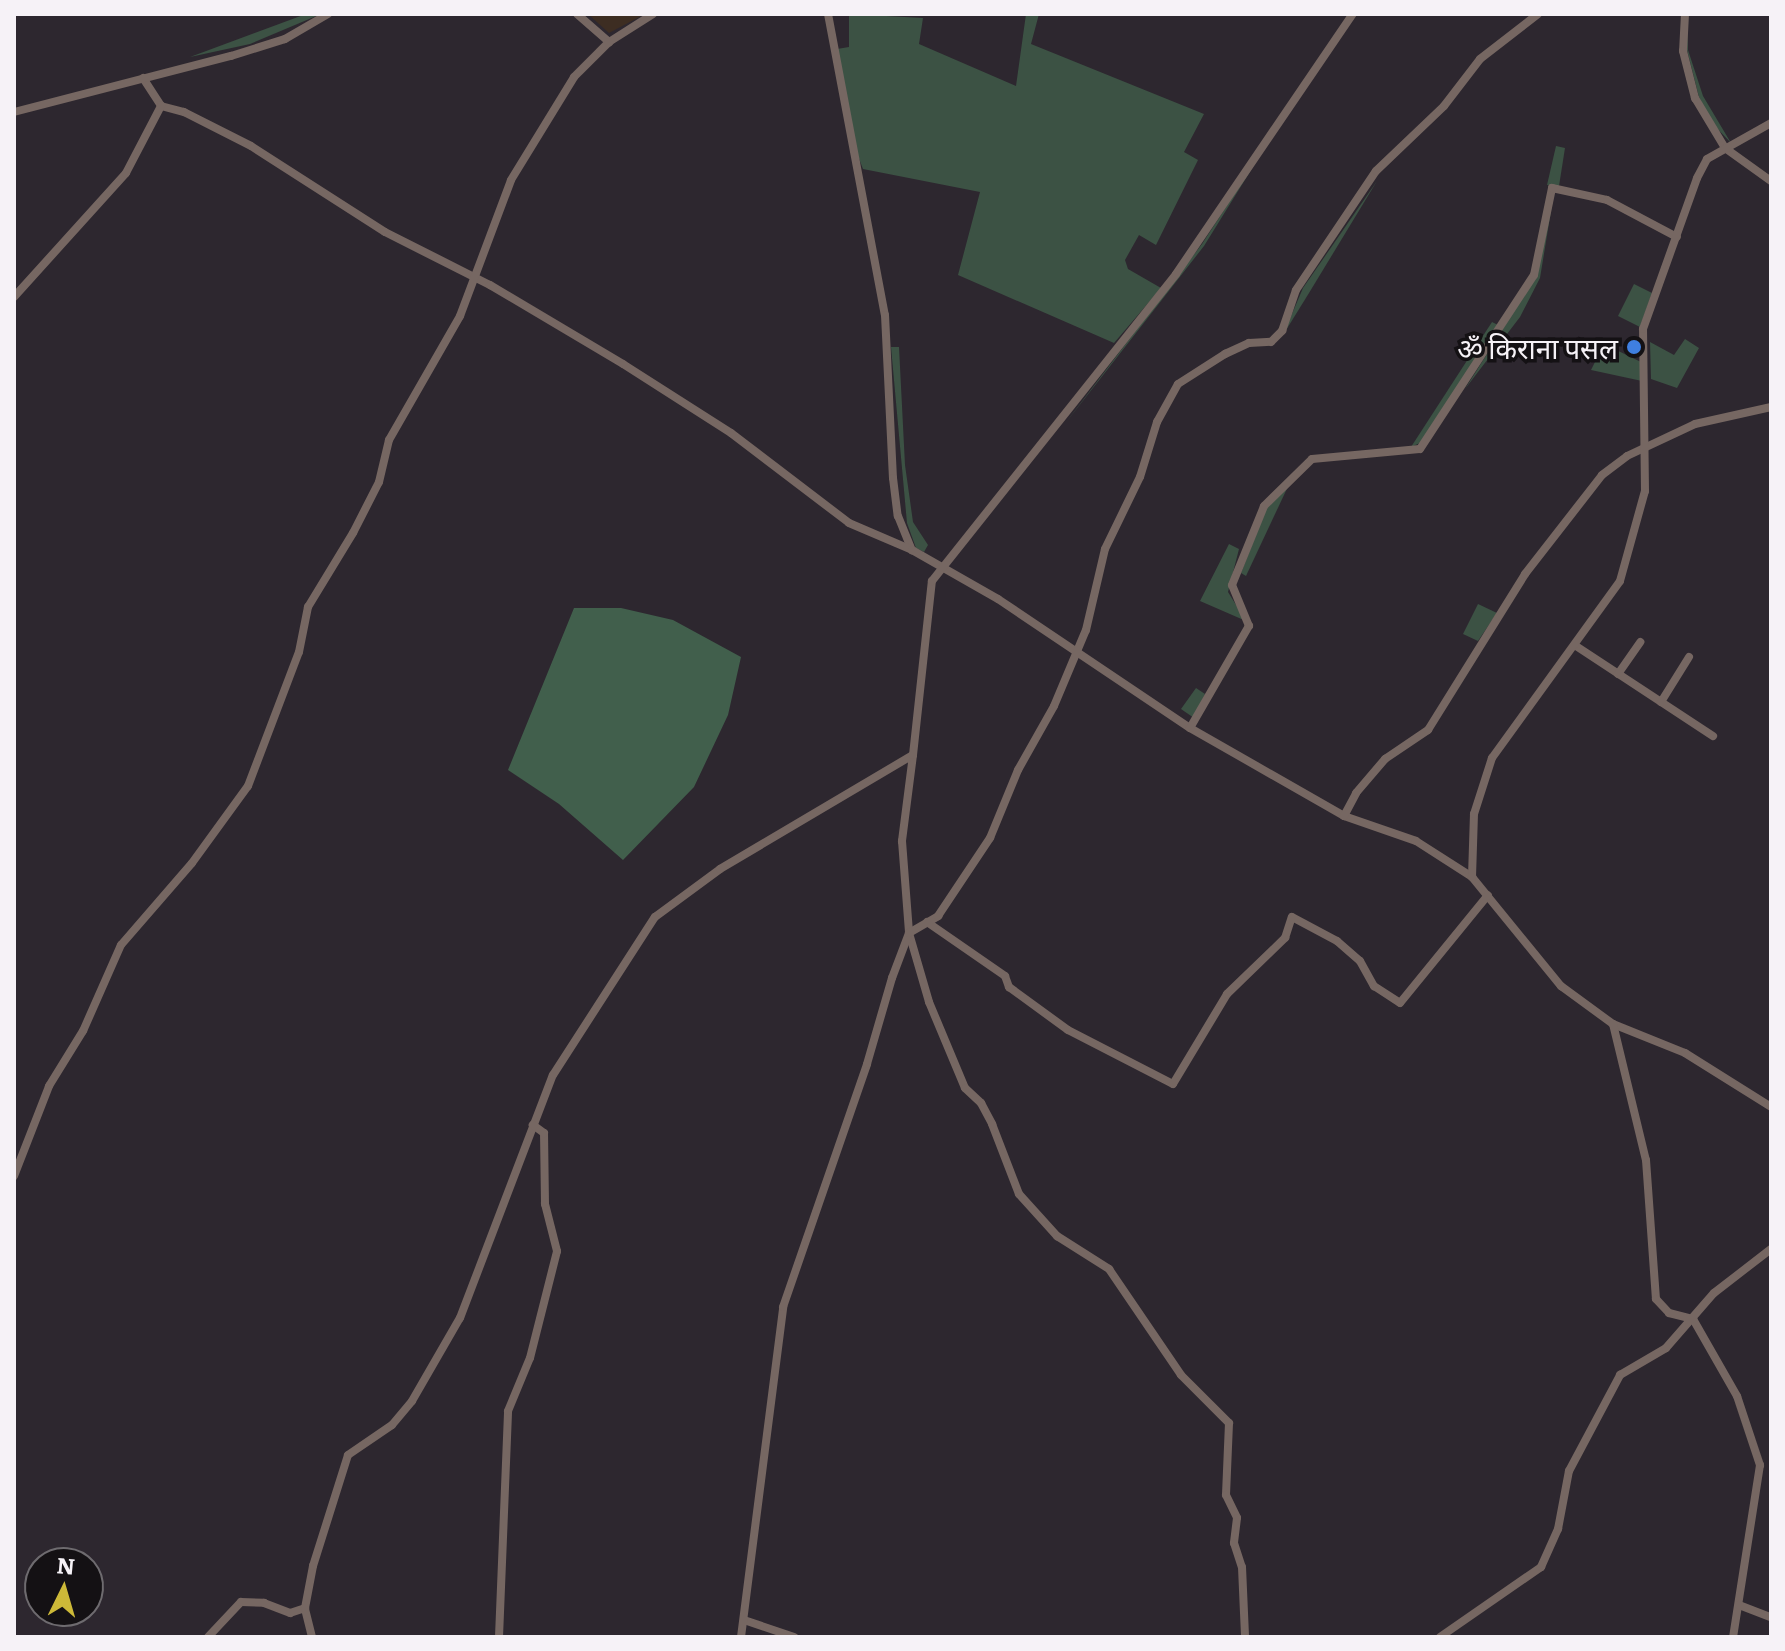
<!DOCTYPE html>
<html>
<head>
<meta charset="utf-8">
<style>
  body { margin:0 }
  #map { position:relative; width:1785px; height:1651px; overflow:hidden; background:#2d272f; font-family:Literata,"Noto Sans Devanagari",serif }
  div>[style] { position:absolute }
  .education>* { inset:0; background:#3d2d22 }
  .green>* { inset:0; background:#3c5244 }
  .forest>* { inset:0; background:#415f4c }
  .minor>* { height:8px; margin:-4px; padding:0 4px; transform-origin:4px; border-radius:4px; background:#766762 }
  .dots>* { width:22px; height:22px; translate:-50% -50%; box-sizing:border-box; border:4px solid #141114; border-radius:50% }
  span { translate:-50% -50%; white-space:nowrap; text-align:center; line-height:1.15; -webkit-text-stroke:7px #141114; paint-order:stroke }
  .poi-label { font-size:28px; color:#f6f2f7 }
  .right { translate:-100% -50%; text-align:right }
  .frame { position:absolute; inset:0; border:16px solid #f6f2f7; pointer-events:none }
  .north { position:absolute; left:24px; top:1547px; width:80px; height:80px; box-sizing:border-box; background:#141114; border:2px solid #6e6b6f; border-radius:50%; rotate:5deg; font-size:22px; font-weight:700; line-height:32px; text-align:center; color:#f6f2f7 }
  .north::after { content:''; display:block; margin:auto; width:28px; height:36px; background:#cdb938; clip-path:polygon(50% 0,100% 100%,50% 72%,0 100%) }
</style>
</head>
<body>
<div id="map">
  <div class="education">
    <div style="clip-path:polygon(588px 14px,645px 14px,609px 33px)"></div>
  </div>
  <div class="green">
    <div style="clip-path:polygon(306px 14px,321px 14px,250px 44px,190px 57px)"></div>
    <div style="clip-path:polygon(849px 14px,923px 18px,919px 44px,1016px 86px,1026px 14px,1039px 14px,1031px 44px,1204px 114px,1184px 152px,1198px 160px,1156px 245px,1139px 235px,1125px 260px,1128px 269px,1161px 288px,1114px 343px,958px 275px,980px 192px,863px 169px,853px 143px,837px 49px,849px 47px)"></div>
    <div style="clip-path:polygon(1687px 14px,1688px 50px,1703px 96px,1731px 143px,1711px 122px,1699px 97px,1687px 50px)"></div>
    <div style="clip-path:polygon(1269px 141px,1204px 246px,1064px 425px,1202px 244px)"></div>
    <div style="clip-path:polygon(1556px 146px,1565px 148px,1559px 186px,1547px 185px)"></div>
    <div style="clip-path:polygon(1377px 181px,1309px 293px,1283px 335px,1303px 288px)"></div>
    <div style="clip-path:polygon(1563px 192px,1554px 193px,1540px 278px,1520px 317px,1465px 389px,1536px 276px,1550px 193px)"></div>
    <div style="clip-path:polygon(1634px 284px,1652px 293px,1640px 327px,1618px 316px)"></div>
    <div style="clip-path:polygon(1492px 322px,1498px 325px,1420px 443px,1411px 447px)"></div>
    <div style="clip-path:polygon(1685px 339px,1699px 348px,1677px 388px,1651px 379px,1650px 342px,1674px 355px)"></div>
    <div style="clip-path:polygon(1604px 344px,1641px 362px,1642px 381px,1591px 370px)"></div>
    <div style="clip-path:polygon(891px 347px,899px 347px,905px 465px,913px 522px,928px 545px,924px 552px,916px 548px,907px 523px)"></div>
    <div style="clip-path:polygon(1291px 480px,1246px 576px,1241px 573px,1267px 507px)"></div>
    <div style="clip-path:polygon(1229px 544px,1239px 549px,1228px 592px,1246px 621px,1200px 601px)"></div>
    <div style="clip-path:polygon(1478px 604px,1497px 613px,1478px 641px,1463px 634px)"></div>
    <div style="clip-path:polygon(1196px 688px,1205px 694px,1194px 718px,1181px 709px)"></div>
  </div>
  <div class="forest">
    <div style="clip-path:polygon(574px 608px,621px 608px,673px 620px,741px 657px,728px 715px,694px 787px,623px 860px,559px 804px,508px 770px)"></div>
  </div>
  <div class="minor">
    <div style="left:577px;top:14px;width:43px;rotate:41.2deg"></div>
    <div style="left:609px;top:42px;width:52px;rotate:-32.5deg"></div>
    <div style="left:828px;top:14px;width:306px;rotate:79.3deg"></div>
    <div style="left:885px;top:315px;width:163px;rotate:87.2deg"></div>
    <div style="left:893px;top:478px;width:38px;rotate:83deg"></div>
    <div style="left:898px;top:516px;width:37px;rotate:68deg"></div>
    <div style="left:1685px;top:14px;width:37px;rotate:93deg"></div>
    <div style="left:1683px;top:51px;width:49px;rotate:75.7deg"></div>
    <div style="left:1695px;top:98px;width:58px;rotate:59deg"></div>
    <div style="left:1725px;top:148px;width:57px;rotate:35.7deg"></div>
    <div style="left:143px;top:78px;width:33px;rotate:57deg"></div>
    <div style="left:161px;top:106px;width:24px;rotate:15deg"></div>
    <div style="left:184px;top:112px;width:75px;rotate:26.9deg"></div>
    <div style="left:251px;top:146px;width:159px;rotate:32.7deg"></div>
    <div style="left:385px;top:232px;width:118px;rotate:26.8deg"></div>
    <div style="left:490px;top:285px;width:155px;rotate:30.7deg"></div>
    <div style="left:623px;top:364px;width:128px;rotate:32.6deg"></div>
    <div style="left:731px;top:433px;width:148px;rotate:37.3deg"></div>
    <div style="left:849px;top:523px;width:69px;rotate:23.2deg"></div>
    <div style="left:912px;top:550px;width:99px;rotate:29.7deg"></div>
    <div style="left:998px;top:599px;width:231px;rotate:33.9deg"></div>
    <div style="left:1190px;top:728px;width:177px;rotate:29.7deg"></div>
    <div style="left:1344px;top:816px;width:76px;rotate:19.1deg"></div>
    <div style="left:1416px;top:841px;width:67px;rotate:32.7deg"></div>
    <div style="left:1472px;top:877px;width:141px;rotate:50.8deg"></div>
    <div style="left:1561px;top:986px;width:64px;rotate:36.2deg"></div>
    <div style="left:1613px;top:1024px;width:78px;rotate:21.9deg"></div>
    <div style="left:1685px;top:1053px;width:102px;rotate:32.1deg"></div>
    <div style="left:14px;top:112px;width:224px;rotate:-14.5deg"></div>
    <div style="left:231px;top:56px;width:57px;rotate:-17.5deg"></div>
    <div style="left:285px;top:39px;width:50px;rotate:-30.2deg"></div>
    <div style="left:14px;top:297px;width:167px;rotate:-47.9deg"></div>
    <div style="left:126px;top:173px;width:76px;rotate:-62.4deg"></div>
    <div style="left:1576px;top:646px;width:164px;rotate:33.3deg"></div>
    <div style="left:1618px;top:674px;width:39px;rotate:-55deg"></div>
    <div style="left:1661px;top:702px;width:53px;rotate:-58.1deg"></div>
    <div style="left:1190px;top:728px;width:118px;rotate:-60deg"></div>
    <div style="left:1249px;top:626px;width:44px;rotate:-112.5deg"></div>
    <div style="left:1232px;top:585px;width:85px;rotate:-67.9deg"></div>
    <div style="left:1264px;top:506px;width:67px;rotate:-44.4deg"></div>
    <div style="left:1312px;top:459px;width:108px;rotate:-5.3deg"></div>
    <div style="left:1420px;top:449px;width:208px;rotate:-56.8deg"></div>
    <div style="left:1534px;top:275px;width:89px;rotate:-78.3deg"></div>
    <div style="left:1552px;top:188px;width:56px;rotate:12.3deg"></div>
    <div style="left:1607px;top:200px;width:79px;rotate:27.9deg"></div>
    <div style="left:913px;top:755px;width:87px;rotate:97.3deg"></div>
    <div style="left:902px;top:841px;width:92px;rotate:85.6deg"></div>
    <div style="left:909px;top:933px;width:72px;rotate:73.8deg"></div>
    <div style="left:929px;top:1002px;width:93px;rotate:67.3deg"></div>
    <div style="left:965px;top:1088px;width:22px;rotate:43deg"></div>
    <div style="left:981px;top:1103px;width:24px;rotate:62deg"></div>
    <div style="left:992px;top:1124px;width:75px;rotate:68.9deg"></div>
    <div style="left:1019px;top:1194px;width:57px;rotate:47.9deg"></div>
    <div style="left:1057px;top:1236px;width:62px;rotate:32.4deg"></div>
    <div style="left:1109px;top:1269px;width:128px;rotate:55.8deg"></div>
    <div style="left:1181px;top:1375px;width:68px;rotate:45deg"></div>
    <div style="left:1229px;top:1423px;width:72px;rotate:92.4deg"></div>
    <div style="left:1226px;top:1495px;width:25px;rotate:64deg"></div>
    <div style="left:1237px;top:1518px;width:25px;rotate:97deg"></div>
    <div style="left:1234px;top:1543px;width:25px;rotate:72deg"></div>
    <div style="left:1242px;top:1567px;width:70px;rotate:87.5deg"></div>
    <div style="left:1344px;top:816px;width:26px;rotate:-62deg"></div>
    <div style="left:1356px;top:793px;width:45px;rotate:-49.5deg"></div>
    <div style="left:1385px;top:759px;width:52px;rotate:-34deg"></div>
    <div style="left:1428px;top:730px;width:184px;rotate:-58.1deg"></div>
    <div style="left:1525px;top:574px;width:125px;rotate:-52.1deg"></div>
    <div style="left:1602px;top:475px;width:31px;rotate:-37deg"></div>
    <div style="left:1627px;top:456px;width:75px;rotate:-25.2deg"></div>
    <div style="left:1695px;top:424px;width:78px;rotate:-12.6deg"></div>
    <div style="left:1472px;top:877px;width:63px;rotate:-88.2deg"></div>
    <div style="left:1474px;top:814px;width:59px;rotate:-72.2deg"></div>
    <div style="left:1492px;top:758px;width:218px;rotate:-54.1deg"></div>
    <div style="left:1620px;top:581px;width:93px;rotate:-74.5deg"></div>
    <div style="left:1645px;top:491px;width:162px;rotate:-90.7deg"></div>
    <div style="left:1643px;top:329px;width:160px;rotate:-70.3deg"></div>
    <div style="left:1697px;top:178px;width:21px;rotate:-62deg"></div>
    <div style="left:1707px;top:159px;width:73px;rotate:-29.4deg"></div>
    <div style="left:927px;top:922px;width:95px;rotate:34.7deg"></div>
    <div style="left:1005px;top:976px;width:12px;rotate:70deg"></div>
    <div style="left:1009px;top:987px;width:73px;rotate:36.1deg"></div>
    <div style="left:1068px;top:1030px;width:118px;rotate:27.2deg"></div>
    <div style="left:1173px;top:1084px;width:105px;rotate:-59deg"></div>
    <div style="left:1227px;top:994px;width:81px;rotate:-44deg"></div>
    <div style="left:1285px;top:938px;width:22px;rotate:-72deg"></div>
    <div style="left:1292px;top:917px;width:51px;rotate:28.1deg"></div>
    <div style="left:1337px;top:941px;width:30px;rotate:41deg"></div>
    <div style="left:1360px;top:961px;width:29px;rotate:61deg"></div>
    <div style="left:1374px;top:986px;width:31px;rotate:33deg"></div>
    <div style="left:1400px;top:1003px;width:139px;rotate:-50.8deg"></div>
    <div style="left:1613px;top:1024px;width:140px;rotate:76.4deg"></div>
    <div style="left:1646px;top:1160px;width:139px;rotate:85.9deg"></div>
    <div style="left:1656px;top:1299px;width:19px;rotate:47deg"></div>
    <div style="left:1669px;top:1313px;width:25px;rotate:14deg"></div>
    <div style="left:1693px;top:1319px;width:89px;rotate:60.3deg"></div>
    <div style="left:1737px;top:1396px;width:73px;rotate:71.6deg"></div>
    <div style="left:1760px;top:1465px;width:174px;rotate:98.9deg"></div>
    <div style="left:14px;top:1176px;width:97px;rotate:-68.7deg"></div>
    <div style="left:49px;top:1086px;width:65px;rotate:-58.3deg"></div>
    <div style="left:83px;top:1031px;width:94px;rotate:-66.2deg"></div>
    <div style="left:121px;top:945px;width:108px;rotate:-49.1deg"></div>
    <div style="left:192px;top:863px;width:95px;rotate:-54deg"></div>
    <div style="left:248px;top:786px;width:143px;rotate:-69.2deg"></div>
    <div style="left:299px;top:652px;width:46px;rotate:-78.7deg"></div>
    <div style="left:308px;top:607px;width:87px;rotate:-58.7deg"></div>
    <div style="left:353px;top:533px;width:57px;rotate:-63deg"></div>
    <div style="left:379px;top:482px;width:43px;rotate:-76.6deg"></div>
    <div style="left:389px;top:440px;width:143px;rotate:-60.2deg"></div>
    <div style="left:460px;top:316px;width:145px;rotate:-69.4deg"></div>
    <div style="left:511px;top:180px;width:121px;rotate:-58.5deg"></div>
    <div style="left:574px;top:77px;width:49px;rotate:-45deg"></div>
    <div style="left:1739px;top:1605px;width:34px;rotate:21deg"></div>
    <div style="left:744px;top:1620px;width:53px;rotate:18.8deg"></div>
    <div style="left:208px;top:1637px;width:48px;rotate:-46.7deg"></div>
    <div style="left:241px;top:1602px;width:23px;rotate:2deg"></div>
    <div style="left:264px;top:1603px;width:28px;rotate:21deg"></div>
    <div style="left:290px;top:1613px;width:16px;rotate:-18deg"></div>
    <div style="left:312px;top:1637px;width:30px;rotate:-104deg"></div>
    <div style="left:305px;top:1608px;width:43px;rotate:-79.2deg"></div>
    <div style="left:313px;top:1566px;width:116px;rotate:-72.5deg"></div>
    <div style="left:348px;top:1455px;width:53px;rotate:-34.3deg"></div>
    <div style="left:392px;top:1425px;width:31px;rotate:-50deg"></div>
    <div style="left:412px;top:1401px;width:96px;rotate:-60deg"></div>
    <div style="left:460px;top:1318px;width:260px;rotate:-69.1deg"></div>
    <div style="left:553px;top:1075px;width:188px;rotate:-57.2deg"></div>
    <div style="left:655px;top:917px;width:81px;rotate:-36.4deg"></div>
    <div style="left:720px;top:869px;width:224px;rotate:-30.6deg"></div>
    <div style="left:913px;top:755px;width:175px;rotate:-83.8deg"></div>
    <div style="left:932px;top:581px;width:392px;rotate:-51.5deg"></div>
    <div style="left:1176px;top:274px;width:315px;rotate:-55.8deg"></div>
    <div style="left:499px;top:1637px;width:226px;rotate:-87.7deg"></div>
    <div style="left:508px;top:1411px;width:57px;rotate:-67.5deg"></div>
    <div style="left:530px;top:1358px;width:110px;rotate:-75.8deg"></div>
    <div style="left:557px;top:1251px;width:49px;rotate:-104.3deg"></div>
    <div style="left:545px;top:1204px;width:71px;rotate:-90.8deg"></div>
    <div style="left:544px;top:1133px;width:14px;rotate:-144deg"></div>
    <div style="left:741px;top:1637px;width:333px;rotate:-82.7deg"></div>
    <div style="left:783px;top:1307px;width:257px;rotate:-70.9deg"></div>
    <div style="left:867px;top:1064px;width:90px;rotate:-73.8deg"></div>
    <div style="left:892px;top:978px;width:48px;rotate:-69.3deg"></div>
    <div style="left:909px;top:933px;width:34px;rotate:-30deg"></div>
    <div style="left:938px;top:916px;width:94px;rotate:-56.3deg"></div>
    <div style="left:990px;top:838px;width:74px;rotate:-67.6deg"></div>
    <div style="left:1018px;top:770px;width:73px;rotate:-60.6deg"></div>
    <div style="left:1054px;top:706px;width:82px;rotate:-67.2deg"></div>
    <div style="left:1086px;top:630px;width:83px;rotate:-76.8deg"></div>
    <div style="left:1105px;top:549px;width:80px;rotate:-64.1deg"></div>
    <div style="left:1140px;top:477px;width:58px;rotate:-72.8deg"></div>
    <div style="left:1157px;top:422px;width:43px;rotate:-61.1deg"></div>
    <div style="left:1178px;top:384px;width:56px;rotate:-32.6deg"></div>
    <div style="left:1225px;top:354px;width:26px;rotate:-25deg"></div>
    <div style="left:1249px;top:343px;width:22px;rotate:-3deg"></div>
    <div style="left:1271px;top:342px;width:16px;rotate:-45deg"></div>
    <div style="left:1282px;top:331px;width:43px;rotate:-71.1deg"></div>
    <div style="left:1296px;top:290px;width:143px;rotate:-56.1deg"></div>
    <div style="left:1376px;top:171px;width:94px;rotate:-43.7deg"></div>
    <div style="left:1444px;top:106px;width:59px;rotate:-52.5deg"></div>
    <div style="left:1480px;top:59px;width:73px;rotate:-37.8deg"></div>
    <div style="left:1440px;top:1637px;width:123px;rotate:-34.7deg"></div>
    <div style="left:1541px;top:1567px;width:42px;rotate:-65.9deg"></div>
    <div style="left:1558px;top:1529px;width:59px;rotate:-79.3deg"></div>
    <div style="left:1569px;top:1471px;width:109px;rotate:-62deg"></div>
    <div style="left:1620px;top:1375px;width:53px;rotate:-30.4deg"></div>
    <div style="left:1666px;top:1348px;width:73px;rotate:-48.9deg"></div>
    <div style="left:1714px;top:1293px;width:72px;rotate:-37.7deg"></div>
  </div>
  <div class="dots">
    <div style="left:1634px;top:347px;background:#3f7fe0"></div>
  </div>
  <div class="poi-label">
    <span class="right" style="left:1618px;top:347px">ॐ किराना पसल</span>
  </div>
  <div class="frame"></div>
  <div class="north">N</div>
</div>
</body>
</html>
